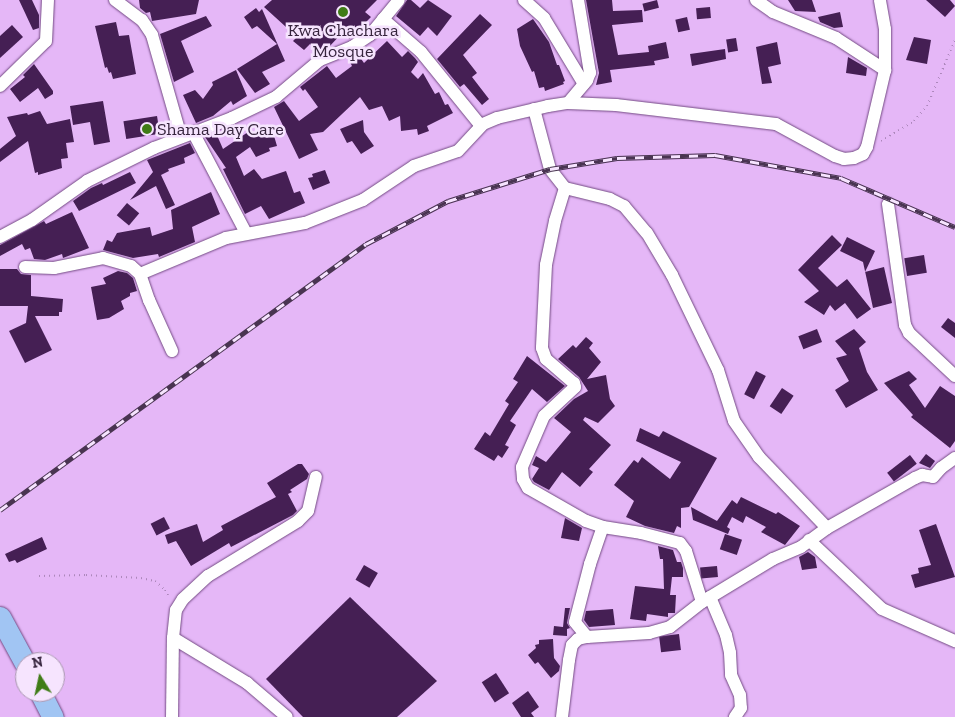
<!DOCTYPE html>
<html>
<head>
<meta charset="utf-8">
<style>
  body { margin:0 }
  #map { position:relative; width:955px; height:717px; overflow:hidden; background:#e5b7f7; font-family:"Zilla Slab",serif }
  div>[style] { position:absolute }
  .building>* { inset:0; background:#451f54; transform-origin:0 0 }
  .path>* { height:2px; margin-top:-1px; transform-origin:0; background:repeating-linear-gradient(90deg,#ac87bb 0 1px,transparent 0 5px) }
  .roads { filter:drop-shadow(0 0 1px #734a83) drop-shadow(0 0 1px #734a83) }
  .street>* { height:12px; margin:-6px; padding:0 6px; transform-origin:6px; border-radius:6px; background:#fff }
  .primary>* { height:21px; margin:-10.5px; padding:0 10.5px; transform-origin:10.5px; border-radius:10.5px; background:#a1c5f3 }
  .rail>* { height:5px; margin-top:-2.5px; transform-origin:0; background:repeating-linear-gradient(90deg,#f6e4fe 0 9px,#493451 0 18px); box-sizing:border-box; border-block:1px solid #493451 }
  .dots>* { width:14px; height:14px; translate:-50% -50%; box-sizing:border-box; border:2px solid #f6e4fe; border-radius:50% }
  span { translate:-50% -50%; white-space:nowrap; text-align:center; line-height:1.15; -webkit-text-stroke:5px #f6e4fe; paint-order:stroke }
  .poi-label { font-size:18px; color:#37253e }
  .left { translate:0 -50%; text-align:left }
  .north { position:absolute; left:15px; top:652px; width:50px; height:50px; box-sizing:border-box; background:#f6e4fe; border:1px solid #aa98b1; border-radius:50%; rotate:350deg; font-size:14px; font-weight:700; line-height:20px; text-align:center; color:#37253e }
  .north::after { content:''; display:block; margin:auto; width:18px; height:22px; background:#407c17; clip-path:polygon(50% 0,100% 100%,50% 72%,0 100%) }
</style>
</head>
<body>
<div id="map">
  <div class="building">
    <div style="clip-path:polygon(19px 0,32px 0,39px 15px,39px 28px,33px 30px)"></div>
    <div style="clip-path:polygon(139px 0,199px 0,196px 14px,152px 21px,150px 12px,146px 13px,140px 8px)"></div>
    <div style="clip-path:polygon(272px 0,377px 0,365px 12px,371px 17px,359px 29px,361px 31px,349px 39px,343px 32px,328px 48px,319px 52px,310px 44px,304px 50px,293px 41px,297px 37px,264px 7px)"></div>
    <div style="clip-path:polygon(407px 0,411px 0,420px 8px,428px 0,452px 16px,437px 36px,428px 27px,420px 36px,396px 16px)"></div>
    <div style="clip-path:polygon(586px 0,612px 0,613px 11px,642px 10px,643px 22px,612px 25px,618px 55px,649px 52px,648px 46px,666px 42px,669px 58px,654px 61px,655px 65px,610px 70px,612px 82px,596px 85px,599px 73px)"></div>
    <div style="left:657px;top:0;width:8px;height:15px;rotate:76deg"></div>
    <div style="clip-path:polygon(788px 0,812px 0,816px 12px,795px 11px)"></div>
    <div style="clip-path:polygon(926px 0,950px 0,955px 6px,945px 17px)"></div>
    <div style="left:710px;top:7px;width:11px;height:14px;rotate:85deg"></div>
    <div style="clip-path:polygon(256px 8px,259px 12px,262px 9px,285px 61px,262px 72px,270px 84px,255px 93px,237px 69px,277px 44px,257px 26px,252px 29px,244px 17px)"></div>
    <div style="clip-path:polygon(840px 12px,843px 27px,834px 28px,820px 22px,818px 17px)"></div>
    <div style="clip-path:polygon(480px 14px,492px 25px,463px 55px,477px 73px,472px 77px,489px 99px,482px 105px,464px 84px,460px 87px,437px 59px)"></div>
    <div style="clip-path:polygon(206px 16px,212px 26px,181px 41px,194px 72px,174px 82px,160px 34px)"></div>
    <div style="left:687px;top:17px;width:13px;height:12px;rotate:77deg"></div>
    <div style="clip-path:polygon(533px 19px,549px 42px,557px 65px,559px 65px,565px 81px,563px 82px,564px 84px,545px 91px,544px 87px,539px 88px,534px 71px,532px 72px,520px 46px,517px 29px)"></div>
    <div style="clip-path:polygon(116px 22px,119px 36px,129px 35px,136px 74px,113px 79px,111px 72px,109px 73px,107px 67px,105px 68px,95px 26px)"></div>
    <div style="clip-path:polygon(12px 25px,23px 37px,0 58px,0 36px)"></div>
    <div style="clip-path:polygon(914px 37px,931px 40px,927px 64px,906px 60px)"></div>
    <div style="left:736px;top:38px;width:13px;height:10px;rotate:81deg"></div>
    <div style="clip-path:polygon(387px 41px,402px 57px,408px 51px,415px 58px,418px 62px,411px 72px,418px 79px,423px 73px,435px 94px,439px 92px,445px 105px,448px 104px,453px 113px,427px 126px,429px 131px,418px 135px,417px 129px,401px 131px,400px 116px,389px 121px,382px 106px,369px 110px,360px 97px,323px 132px,310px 134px,318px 150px,299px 159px,274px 107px,284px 101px,299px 121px,318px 107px,305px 89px,303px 91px,300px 87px,327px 66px,336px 78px,352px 66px,350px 62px,359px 56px,364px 63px)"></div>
    <div style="clip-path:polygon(777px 42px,781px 64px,768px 67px,772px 83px,762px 84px,756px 47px)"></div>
    <div style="clip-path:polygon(725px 49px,726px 59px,692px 66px,690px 54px)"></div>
    <div style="clip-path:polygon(848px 57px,867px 68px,866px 76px,846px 73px)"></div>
    <div style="clip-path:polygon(34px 64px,53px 91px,53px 94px,45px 99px,38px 88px,20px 102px,10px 89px,25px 77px,23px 75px)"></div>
    <div style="clip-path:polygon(236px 70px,247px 96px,233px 105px,231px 101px,213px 116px,196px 123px,183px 95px,195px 90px,203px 99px,213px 85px,212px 82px)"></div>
    <div style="clip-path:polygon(103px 101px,110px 142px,94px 145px,90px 122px,73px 125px,70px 106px)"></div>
    <div style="clip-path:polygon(40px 111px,47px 124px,70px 119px,74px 142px,66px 143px,68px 158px,61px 159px,62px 168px,38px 175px,38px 172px,35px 173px,28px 141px,0 162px,0 149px,16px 136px,7px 117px,27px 113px,28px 115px)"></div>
    <div style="left:157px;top:116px;width:18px;height:34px;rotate:81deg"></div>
    <div style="clip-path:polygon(363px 120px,364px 132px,374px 146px,361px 154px,352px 141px,347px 143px,340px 129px)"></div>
    <div style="clip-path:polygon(272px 129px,277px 146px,269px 148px,270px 151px,256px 157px,250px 147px,236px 157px,244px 176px,254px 169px,262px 179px,286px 171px,294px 193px,300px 191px,305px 203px,269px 219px,261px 206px,245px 214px,223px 169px,226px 168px,205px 137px,216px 133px,223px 149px,251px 130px,254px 135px,262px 132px,264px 136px)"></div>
    <div style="clip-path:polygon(190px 143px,195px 153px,184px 158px,185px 163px,168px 169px,169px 171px,161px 175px,175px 205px,166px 209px,156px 186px,130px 200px,153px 172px,147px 160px)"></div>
    <div style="clip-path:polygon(325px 170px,330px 183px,313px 190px,308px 178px,313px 177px,312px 174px)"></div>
    <div style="clip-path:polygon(130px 172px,136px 183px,79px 211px,73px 201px,91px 188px,102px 183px,103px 185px)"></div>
    <div style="clip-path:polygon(211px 192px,220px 214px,192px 227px,195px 242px,159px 257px,158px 254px,133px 258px,103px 250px,107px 240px,112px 242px,117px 233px,150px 227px,152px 236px,173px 229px,171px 210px)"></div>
    <div style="left:127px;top:203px;width:16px;height:16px;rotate:40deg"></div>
    <div style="clip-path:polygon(72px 212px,89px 248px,63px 258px,62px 254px,45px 260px,34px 259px,30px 248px,25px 250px,22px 244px,0 256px,0 245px,44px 221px,46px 224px)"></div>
    <div style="clip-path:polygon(832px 235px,842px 245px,818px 268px,837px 287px,847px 279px,871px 309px,857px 319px,845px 303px,835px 311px,830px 305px,824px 315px,804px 302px,819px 291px,798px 270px)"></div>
    <div style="clip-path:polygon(847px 237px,875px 251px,865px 272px,884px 267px,892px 303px,873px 308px,863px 262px,840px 251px)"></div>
    <div style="left:924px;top:255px;width:18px;height:20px;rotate:81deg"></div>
    <div style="clip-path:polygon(0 269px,17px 269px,21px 274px,31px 275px,31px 296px,63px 299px,62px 312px,59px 312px,59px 316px,35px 316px,52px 350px,25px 363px,9px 331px,26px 323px,28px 306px,0 306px)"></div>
    <div style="clip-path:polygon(118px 271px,127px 273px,133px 278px,137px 291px,130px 293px,130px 296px,121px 301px,124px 309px,109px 318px,97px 320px,91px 287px,106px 284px,103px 278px)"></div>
    <div style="clip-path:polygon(948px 318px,955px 323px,955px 338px,941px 327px)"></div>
    <div style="left:817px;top:329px;width:14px;height:20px;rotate:69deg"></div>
    <div style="clip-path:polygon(854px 329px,866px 342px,859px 348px,867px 372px,878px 390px,846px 408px,835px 390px,849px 381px,836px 358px,847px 355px,835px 341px)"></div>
    <div style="clip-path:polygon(586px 337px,593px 343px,589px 348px,601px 362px,587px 379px,606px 375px,610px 399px,615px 406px,598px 423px,585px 417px,583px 420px,611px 445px,589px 469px,593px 472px,580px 487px,562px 472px,549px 490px,534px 482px,532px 479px,539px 468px,532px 465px,536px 456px,546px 462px,571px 432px,554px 418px,574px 399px,588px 391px,579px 377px,558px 359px,573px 345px,576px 348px)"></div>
    <div style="clip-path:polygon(527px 356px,565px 386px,547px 402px,532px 389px,510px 421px,516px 425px,505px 445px,509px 447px,502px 458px,498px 455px,494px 461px,474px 449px,485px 432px,490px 436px,509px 404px,505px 401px,518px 382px,513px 379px)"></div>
    <div style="left:756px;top:371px;width:11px;height:26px;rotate:27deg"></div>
    <div style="clip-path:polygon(909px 371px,917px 379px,909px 385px,925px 408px,940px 386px,955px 396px,955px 441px,950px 448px,911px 417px,913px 415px,884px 383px)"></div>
    <div style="left:782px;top:388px;width:14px;height:22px;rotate:34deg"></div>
    <div style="clip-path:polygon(640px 428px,659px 437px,663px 431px,717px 458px,689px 507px,681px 508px,681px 528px,677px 526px,674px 533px,645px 526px,626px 517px,634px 501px,614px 485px,634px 460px,638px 463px,642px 457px,670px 479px,681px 462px,636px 441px)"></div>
    <div style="clip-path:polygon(926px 454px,935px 461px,930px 468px,919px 463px)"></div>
    <div style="left:910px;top:455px;width:11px;height:29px;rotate:52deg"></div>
    <div style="clip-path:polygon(298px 464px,302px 464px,309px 474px,307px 479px,290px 490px,292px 492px,288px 494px,297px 511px,293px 515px,231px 547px,229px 543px,191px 566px,176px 541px,168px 544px,165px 535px,197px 524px,203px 542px,223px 530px,221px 526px,276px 497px,267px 483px)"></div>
    <div style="clip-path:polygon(741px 497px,776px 514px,778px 512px,800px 526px,785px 545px,761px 532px,766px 527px,746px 516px,743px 523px,732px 517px,727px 527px,730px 529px,728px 534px,693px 520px,691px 507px,717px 521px,732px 500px,737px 504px)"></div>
    <div style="left:164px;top:517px;width:13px;height:15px;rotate:63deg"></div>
    <div style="clip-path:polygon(565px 518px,582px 528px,579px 541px,561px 538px)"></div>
    <div style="clip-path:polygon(936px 524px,955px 577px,915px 588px,911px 575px,919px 573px,918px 568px,931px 565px,919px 530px)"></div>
    <div style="left:725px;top:534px;width:18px;height:16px;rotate:19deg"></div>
    <div style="clip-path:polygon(42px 537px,47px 549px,17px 563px,15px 560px,9px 562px,5px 554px)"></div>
    <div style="clip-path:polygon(658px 546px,673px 550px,677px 562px,681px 562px,683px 568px,683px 577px,672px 577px,670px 595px,676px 595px,675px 613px,668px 613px,668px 617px,647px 614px,646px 621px,630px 619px,635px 586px,664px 589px,663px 559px,660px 559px)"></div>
    <div style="clip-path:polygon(808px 552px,815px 557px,817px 568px,802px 570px,799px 557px)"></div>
    <div style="left:364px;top:565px;width:16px;height:17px;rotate:30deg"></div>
    <div style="left:717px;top:566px;width:11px;height:17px;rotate:85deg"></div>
    <div style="clip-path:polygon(350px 597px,437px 681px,397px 717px,303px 717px,266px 679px)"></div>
    <div style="clip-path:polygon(565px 608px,570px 608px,567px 623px,570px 628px,567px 629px,567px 636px,553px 635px,554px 626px,563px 627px)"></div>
    <div style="clip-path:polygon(613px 609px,615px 625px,589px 627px,584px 620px,586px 611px)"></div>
    <div style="left:679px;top:634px;width:16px;height:20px;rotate:83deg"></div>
    <div style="clip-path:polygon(553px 639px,554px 658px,560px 666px,559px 671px,551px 678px,538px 662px,535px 664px,528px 655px,536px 648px,535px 645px,539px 644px,539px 640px)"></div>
    <div style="left:496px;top:673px;width:24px;height:17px;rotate:57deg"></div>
    <div style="clip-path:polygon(528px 691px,539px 707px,531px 713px,534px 717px,521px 717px,512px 703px)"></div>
  </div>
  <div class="path">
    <div style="left:881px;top:141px;width:39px;rotate:-31deg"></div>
    <div style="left:914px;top:121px;width:20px;rotate:-49deg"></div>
    <div style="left:927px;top:106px;width:72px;rotate:-67deg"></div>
    <div style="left:39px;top:576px;width:47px;rotate:-1.2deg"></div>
    <div style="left:86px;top:575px;width:55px;rotate:3.1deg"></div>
    <div style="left:141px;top:578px;width:14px;rotate:12deg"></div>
    <div style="left:155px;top:581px;width:13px;rotate:42deg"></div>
    <div style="left:165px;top:590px;width:8px;rotate:60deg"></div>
  </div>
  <div class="roads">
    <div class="street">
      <div style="left:115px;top:0;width:34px;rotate:37deg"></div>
      <div style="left:142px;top:20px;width:18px;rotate:56deg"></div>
      <div style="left:152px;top:35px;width:106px;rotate:74.1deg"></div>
      <div style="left:524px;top:0;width:27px;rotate:42deg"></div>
      <div style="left:544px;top:18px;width:77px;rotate:58.8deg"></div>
      <div style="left:756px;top:0;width:21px;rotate:35deg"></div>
      <div style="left:773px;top:12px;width:68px;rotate:22.4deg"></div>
      <div style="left:836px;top:38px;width:59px;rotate:33.1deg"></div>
      <div style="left:383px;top:19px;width:50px;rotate:41deg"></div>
      <div style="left:421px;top:52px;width:95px;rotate:51deg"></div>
      <div style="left:0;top:86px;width:64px;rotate:-44.4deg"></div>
      <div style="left:46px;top:41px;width:41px;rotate:-87.2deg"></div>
      <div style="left:568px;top:103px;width:30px;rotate:-50deg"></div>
      <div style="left:587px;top:80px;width:8px;rotate:-67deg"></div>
      <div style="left:590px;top:73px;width:74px;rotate:-99.3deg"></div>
      <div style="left:534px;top:109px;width:62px;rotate:75.1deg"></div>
      <div style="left:550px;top:169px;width:24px;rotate:52deg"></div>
      <div style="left:565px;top:188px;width:46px;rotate:13.7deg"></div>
      <div style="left:610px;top:199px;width:16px;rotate:27deg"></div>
      <div style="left:624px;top:206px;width:35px;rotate:50deg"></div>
      <div style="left:647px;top:233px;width:49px;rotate:59.2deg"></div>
      <div style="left:672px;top:275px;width:106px;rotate:64.2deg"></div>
      <div style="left:718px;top:370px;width:53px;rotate:72.6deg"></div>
      <div style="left:734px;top:421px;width:44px;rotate:55.2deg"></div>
      <div style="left:759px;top:457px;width:98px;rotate:46.2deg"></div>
      <div style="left:193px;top:132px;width:114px;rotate:62.3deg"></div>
      <div style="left:565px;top:188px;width:34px;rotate:107deg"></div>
      <div style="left:555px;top:221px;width:45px;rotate:101.6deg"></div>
      <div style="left:546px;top:265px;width:83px;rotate:92.8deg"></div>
      <div style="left:542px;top:348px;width:12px;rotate:70deg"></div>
      <div style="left:546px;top:359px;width:37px;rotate:41deg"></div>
      <div style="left:574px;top:383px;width:4px;rotate:76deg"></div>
      <div style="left:575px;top:387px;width:42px;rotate:136.9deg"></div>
      <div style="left:544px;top:416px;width:56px;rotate:113.3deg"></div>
      <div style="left:522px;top:467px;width:12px;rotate:85deg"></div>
      <div style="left:523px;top:479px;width:10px;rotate:61deg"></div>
      <div style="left:528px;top:488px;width:67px;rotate:29.6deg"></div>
      <div style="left:586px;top:521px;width:18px;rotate:19deg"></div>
      <div style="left:603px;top:527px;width:38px;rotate:9deg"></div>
      <div style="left:641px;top:533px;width:40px;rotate:14.4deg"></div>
      <div style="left:680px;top:543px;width:10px;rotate:53deg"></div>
      <div style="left:686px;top:551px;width:53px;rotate:72.6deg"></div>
      <div style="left:888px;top:204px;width:122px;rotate:82deg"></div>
      <div style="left:905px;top:325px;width:9px;rotate:63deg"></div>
      <div style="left:909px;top:333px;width:63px;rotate:43.1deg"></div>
      <div style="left:0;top:237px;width:36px;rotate:-28deg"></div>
      <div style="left:32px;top:220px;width:67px;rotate:-35.3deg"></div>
      <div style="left:87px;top:181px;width:75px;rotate:-26.2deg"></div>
      <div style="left:154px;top:148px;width:84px;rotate:-21deg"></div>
      <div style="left:232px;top:118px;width:49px;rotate:-25.5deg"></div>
      <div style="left:276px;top:97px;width:57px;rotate:-40.1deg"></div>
      <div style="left:320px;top:60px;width:35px;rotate:-22deg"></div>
      <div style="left:352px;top:47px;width:22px;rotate:-34deg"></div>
      <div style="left:370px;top:35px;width:45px;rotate:-50.4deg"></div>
      <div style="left:25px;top:267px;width:29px;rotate:2deg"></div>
      <div style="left:54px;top:268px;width:50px;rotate:-11.5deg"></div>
      <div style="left:103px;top:258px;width:29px;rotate:16deg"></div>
      <div style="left:131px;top:266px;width:12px;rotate:42deg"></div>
      <div style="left:140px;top:274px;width:28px;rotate:71deg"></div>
      <div style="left:149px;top:300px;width:56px;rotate:65.7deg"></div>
      <div style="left:140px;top:274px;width:93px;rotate:-22.7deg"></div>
      <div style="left:226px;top:238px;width:80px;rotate:-10.8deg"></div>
      <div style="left:305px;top:223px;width:62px;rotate:-21.6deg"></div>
      <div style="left:363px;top:200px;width:61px;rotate:-33.7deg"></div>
      <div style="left:414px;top:166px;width:46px;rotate:-18.8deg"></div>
      <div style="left:458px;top:151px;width:37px;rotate:-47deg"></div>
      <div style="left:483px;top:124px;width:15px;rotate:-23deg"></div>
      <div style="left:497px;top:118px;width:52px;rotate:-13.2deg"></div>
      <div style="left:548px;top:106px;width:20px;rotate:-9deg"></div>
      <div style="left:568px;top:103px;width:48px;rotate:2.4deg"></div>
      <div style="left:616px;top:105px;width:161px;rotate:6.8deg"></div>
      <div style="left:776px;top:124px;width:67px;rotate:28.5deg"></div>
      <div style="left:835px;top:156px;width:9px;rotate:18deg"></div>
      <div style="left:844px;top:159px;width:10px;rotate:-6deg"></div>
      <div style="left:854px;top:158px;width:10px;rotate:-24deg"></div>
      <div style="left:863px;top:154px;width:8px;rotate:-60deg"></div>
      <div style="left:867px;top:147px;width:79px;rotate:-76.8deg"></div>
      <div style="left:885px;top:70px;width:41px;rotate:-90deg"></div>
      <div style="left:885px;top:29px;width:29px;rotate:-100deg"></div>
      <div style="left:809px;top:540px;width:100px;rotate:43.4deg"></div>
      <div style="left:882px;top:609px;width:80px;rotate:23.7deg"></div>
      <div style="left:710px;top:597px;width:41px;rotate:67.2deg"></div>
      <div style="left:726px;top:635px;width:18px;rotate:77deg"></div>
      <div style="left:730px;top:653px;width:22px;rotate:87deg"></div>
      <div style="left:731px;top:675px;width:22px;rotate:66deg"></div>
      <div style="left:740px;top:695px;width:13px;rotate:86deg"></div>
      <div style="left:741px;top:708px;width:11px;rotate:124deg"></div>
      <div style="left:587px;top:637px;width:19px;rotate:-129deg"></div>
      <div style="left:575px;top:622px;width:60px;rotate:-75.5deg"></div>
      <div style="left:590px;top:564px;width:39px;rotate:-71deg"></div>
      <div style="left:173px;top:638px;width:87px;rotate:31.3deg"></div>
      <div style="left:247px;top:683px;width:52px;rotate:40.4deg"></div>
      <div style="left:172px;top:717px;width:79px;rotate:-89.3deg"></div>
      <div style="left:173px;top:638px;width:28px;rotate:-84deg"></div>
      <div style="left:176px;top:610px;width:13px;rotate:-58deg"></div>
      <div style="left:183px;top:599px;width:34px;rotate:-43deg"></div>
      <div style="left:208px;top:576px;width:105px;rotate:-31.4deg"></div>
      <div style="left:298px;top:521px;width:14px;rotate:-45deg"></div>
      <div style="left:308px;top:511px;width:35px;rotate:-77deg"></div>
      <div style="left:562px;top:717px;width:57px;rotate:-83deg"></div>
      <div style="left:569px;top:660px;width:15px;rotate:-79deg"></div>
      <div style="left:572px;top:645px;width:8px;rotate:-45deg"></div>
      <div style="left:578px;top:639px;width:9px;rotate:-13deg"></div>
      <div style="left:587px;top:637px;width:62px;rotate:-3.7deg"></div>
      <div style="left:649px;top:633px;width:22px;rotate:-16deg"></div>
      <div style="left:670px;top:627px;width:41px;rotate:-38deg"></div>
      <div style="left:702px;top:602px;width:83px;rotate:-31.2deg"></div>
      <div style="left:773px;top:559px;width:30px;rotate:-23deg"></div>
      <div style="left:801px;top:547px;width:32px;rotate:-36deg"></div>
      <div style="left:827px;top:528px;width:101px;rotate:-29.6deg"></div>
      <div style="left:915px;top:478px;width:8px;rotate:-23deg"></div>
      <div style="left:922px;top:475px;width:11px;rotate:10deg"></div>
      <div style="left:933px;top:477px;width:12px;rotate:-48deg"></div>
      <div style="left:941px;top:468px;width:17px;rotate:-36deg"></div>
    </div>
    <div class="primary">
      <div style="left:0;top:617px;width:52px;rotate:61.5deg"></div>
      <div style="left:40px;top:692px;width:28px;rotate:63deg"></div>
    </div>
  </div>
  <div class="rail">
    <div style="left:0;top:510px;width:452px;rotate:-36deg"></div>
    <div style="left:366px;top:244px;width:93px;rotate:-27.7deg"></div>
    <div style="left:448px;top:201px;width:107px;rotate:-17.4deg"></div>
    <div style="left:550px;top:169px;width:68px;rotate:-9.3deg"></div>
    <div style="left:617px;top:158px;width:98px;rotate:-1.8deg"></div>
    <div style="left:715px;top:155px;width:128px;rotate:10.3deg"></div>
    <div style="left:841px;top:178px;width:124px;rotate:23.3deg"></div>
  </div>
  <div class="dots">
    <div style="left:343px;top:12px;background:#407c17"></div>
    <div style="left:147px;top:129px;background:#407c17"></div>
  </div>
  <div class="poi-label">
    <span style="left:343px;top:41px">Kwa Chachara<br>Mosque</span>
    <span class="left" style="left:157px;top:129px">Shama Day Care</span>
  </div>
  <div class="north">N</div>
</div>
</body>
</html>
